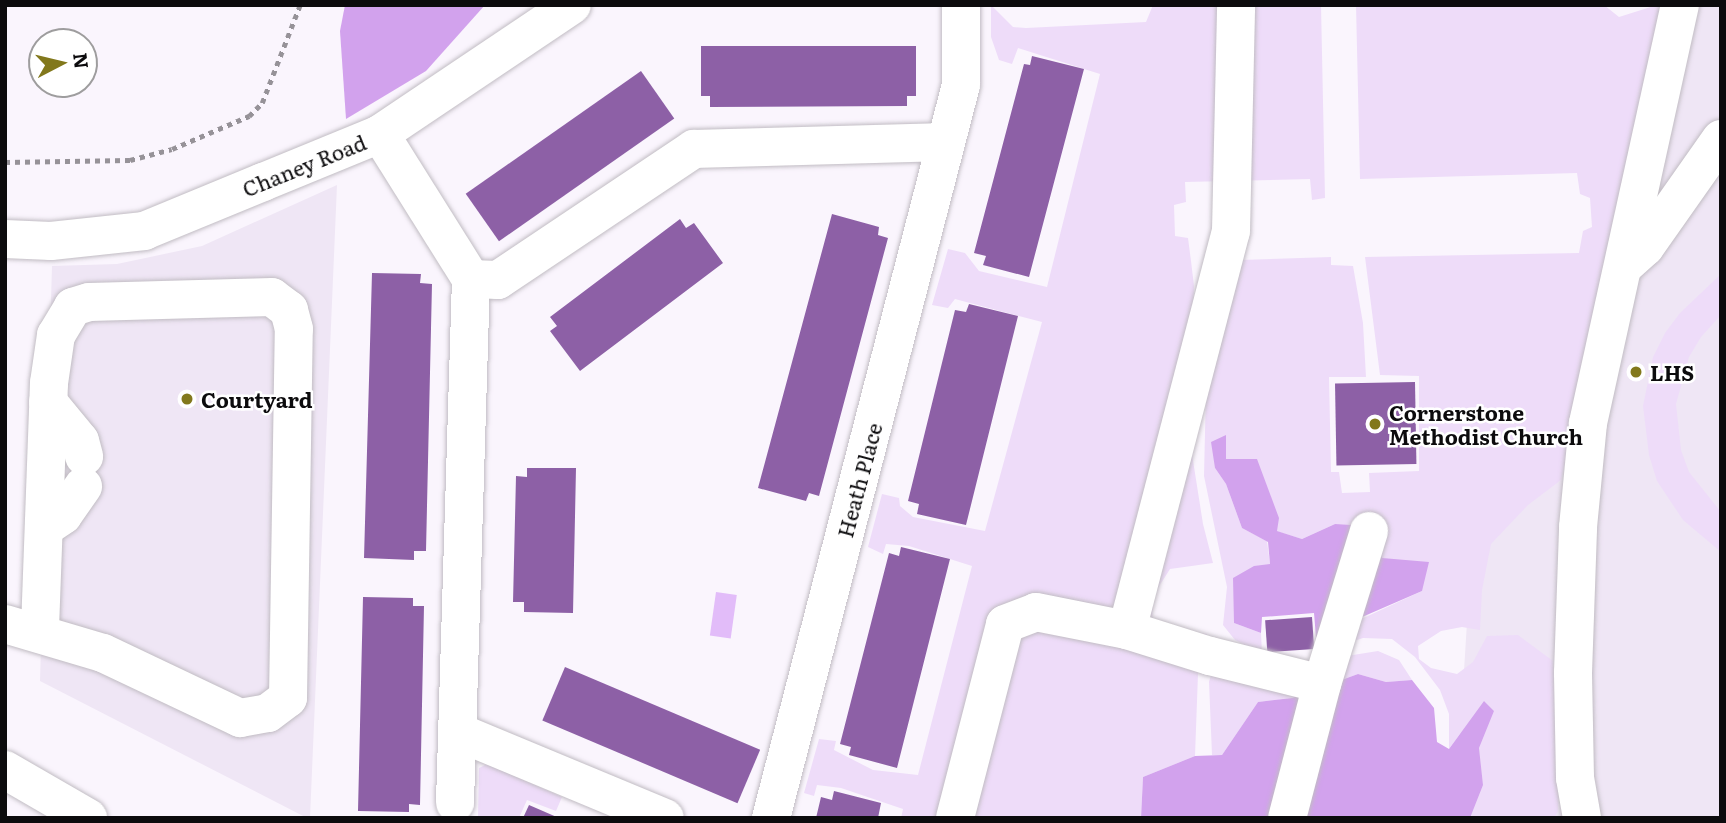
<!DOCTYPE html>
<html>
<head>
<meta charset="utf-8">
<style>
  body { margin:0 }
  #map { position:relative; width:1726px; height:823px; overflow:hidden; background:#faf5fd; font-family:Literata,serif }
  div>[style] { position:absolute }
  .built>* { inset:0; background:#efe6f5 }
  .green>* { inset:0; background:#eedcf9 }
  .forest>* { inset:0; background:#d2a2ed }
  .water>* { inset:0; background:#e2bcf9; transform-origin:0 0 }
  .building>* { inset:0; background:#8d60a6; transform-origin:0 0 }
  .path>* { height:4.5px; margin-top:-2.25px; transform-origin:0; background:repeating-linear-gradient(90deg,#969298 0 5px,transparent 0 10px) }
  .roads { filter:drop-shadow(0 0 2px #c1bcc3) drop-shadow(0 0 2px #c1bcc3) }
  .minor>* { height:38px; margin:-19px; padding:0 19px; transform-origin:19px; border-radius:19px; background:#fff }
  .dots>* { width:19px; height:19px; translate:-50% -50%; box-sizing:border-box; border:4px solid #fff; border-radius:50% }
  span { translate:-50% -50%; white-space:nowrap; text-align:center; line-height:1.15; -webkit-text-stroke:5px #fff; paint-order:stroke }
  .street-label { font-size:21px; color:#0c0b0d }
  .poi-label { font-size:21px; color:#0c0b0d; font-weight:700 }
  .left { translate:0 -50%; text-align:left }
  .frame { position:absolute; inset:0; border:7px solid #0c0b0d; pointer-events:none }
  .north { position:absolute; left:28px; top:28px; width:70px; height:70px; box-sizing:border-box; background:#fff; border:2px solid #9e9d9e; border-radius:50%; rotate:83deg; font-size:19px; font-weight:700; line-height:28px; text-align:center; color:#0c0b0d }
  .north::after { content:''; display:block; margin:auto; width:24px; height:32px; background:#82781c; clip-path:polygon(50% 0,100% 100%,50% 72%,0 100%) }
</style>
</head>
<body>
<div id="map">
  <div class="built">
    <div style="clip-path:polygon(1660px 5px,1721px 5px,1721px 818px,1455px 818px,1470px 573px,1633px 171px)"></div>
    <div style="clip-path:polygon(337px 185px,310px 818px,307px 818px,40px 681px,52px 266px,117px 264px,202px 246px)"></div>
  </div>
  <div class="green">
    <div style="clip-path:polygon(991px 5px,1013px 27px,1026px 28px,1146px 22px,1153px 5px,1321px 5px,1325px 198px,1312px 200px,1310px 179px,1185px 182px,1186px 202px,1174px 205px,1175px 236px,1188px 238px,1191px 261px,1194px 286px,1189px 435px,1203px 524px,1213px 563px,1170px 569px,1153px 596px,1152px 627px,1207px 634px,1198px 674px,1195px 756px,1143px 777px,1141px 818px,901px 818px,903px 809px,841px 788px,817px 785px,814px 796px,804px 793px,819px 739px,836px 741px,834px 750px,873px 770px,918px 775px,972px 566px,909px 546px,886px 544px,883px 554px,868px 547px,882px 494px,899px 498px,900px 506px,913px 517px,985px 531px,1042px 322px,955px 299px,948px 308px,932px 305px,948px 249px,965px 253px,979px 271px,1047px 287px,1100px 74px,1018px 48px,1012px 64px,999px 60px,991px 37px)"></div>
    <div style="clip-path:polygon(1356px 5px,1604px 5px,1619px 17px,1657px 5px,1669px 5px,1561px 480px,1528px 505px,1491px 544px,1482px 590px,1480px 630px,1462px 627px,1441px 631px,1418px 646px,1419px 659px,1431px 668px,1457px 674px,1473px 662px,1487px 636px,1518px 635px,1553px 661px,1560px 759px,1558px 811px,1554px 818px,1470px 818px,1483px 785px,1479px 748px,1494px 711px,1484px 701px,1449px 749px,1449px 714px,1440px 690px,1415px 657px,1392px 639px,1363px 638px,1318px 653px,1331px 633px,1422px 591px,1335px 524px,1302px 539px,1276px 531px,1226px 460px,1226px 435px,1215px 468px,1226px 484px,1242px 528px,1267px 541px,1270px 564px,1234px 623px,1261px 633px,1262px 654px,1235px 640px,1223px 625px,1227px 587px,1204px 476px,1209px 261px,1331px 257px,1331px 265px,1353px 266px,1363px 323px,1366px 377px,1329px 377px,1331px 472px,1339px 472px,1342px 493px,1370px 492px,1369px 473px,1419px 471px,1419px 376px,1380px 375px,1365px 257px,1579px 253px,1583px 231px,1592px 227px,1590px 198px,1580px 194px,1577px 173px,1360px 179px)"></div>
    <div style="clip-path:polygon(1721px 274px,1721px 315px,1701px 337px,1689px 357px,1676px 404px,1681px 450px,1689px 472px,1721px 512px,1721px 552px,1683px 520px,1657px 481px,1649px 455px,1643px 406px,1653px 357px,1665px 333px,1680px 313px)"></div>
    <div style="clip-path:polygon(1219px 644px,1265px 669px,1378px 651px,1399px 660px,1412px 680px,1386px 682px,1358px 674px,1292px 698px,1258px 702px,1222px 755px,1212px 755px,1209px 682px)"></div>
    <div style="clip-path:polygon(487px 764px,562px 797px,556px 811px,527px 800px,519px 818px,478px 818px,479px 768px)"></div>
  </div>
  <div class="forest">
    <div style="clip-path:polygon(345px 5px,485px 5px,426px 71px,346px 119px,340px 31px)"></div>
    <div style="clip-path:polygon(1226px 435px,1226px 459px,1257px 459px,1279px 518px,1277px 531px,1302px 539px,1335px 524px,1366px 526px,1382px 558px,1429px 562px,1422px 591px,1316px 637px,1314px 613px,1262px 617px,1261px 633px,1234px 623px,1233px 578px,1254px 566px,1270px 564px,1268px 542px,1242px 528px,1226px 484px,1215px 468px,1211px 442px)"></div>
    <div style="clip-path:polygon(1358px 674px,1386px 682px,1412px 680px,1434px 708px,1437px 742px,1449px 749px,1484px 701px,1494px 711px,1479px 748px,1483px 785px,1470px 818px,1141px 818px,1143px 777px,1195px 756px,1222px 755px,1258px 702px,1292px 698px)"></div>
  </div>
  <div class="water">
    <div style="left:716px;top:592px;width:21px;height:44px;rotate:8deg"></div>
  </div>
  <div class="building">
    <div style="clip-path:polygon(701px 46px,916px 46px,916px 96px,907px 96px,907px 106px,710px 107px,710px 96px,701px 96px)"></div>
    <div style="clip-path:polygon(1032px 56px,1084px 69px,1029px 277px,983px 265px,986px 256px,974px 253px,1024px 64px,1030px 65px)"></div>
    <div style="left:641px;top:71px;width:58px;height:214px;rotate:55deg"></div>
    <div style="clip-path:polygon(832px 214px,879px 227px,878px 235px,888px 238px,819px 496px,809px 493px,806px 501px,758px 488px)"></div>
    <div style="clip-path:polygon(680px 219px,686px 228px,694px 223px,723px 263px,580px 371px,550px 331px,557px 326px,550px 317px)"></div>
    <div style="clip-path:polygon(372px 273px,421px 274px,420px 283px,432px 284px,426px 551px,414px 551px,414px 560px,364px 558px)"></div>
    <div style="clip-path:polygon(969px 304px,1018px 316px,966px 525px,917px 514px,919px 504px,908px 501px,955px 310px,966px 312px)"></div>
    <div style="left:1415px;top:382px;width:82px;height:80px;rotate:89deg"></div>
    <div style="clip-path:polygon(527px 468px,576px 468px,573px 613px,524px 612px,524px 602px,513px 602px,516px 476px,527px 477px)"></div>
    <div style="clip-path:polygon(901px 547px,950px 559px,897px 768px,849px 755px,851px 747px,840px 744px,889px 553px,899px 556px)"></div>
    <div style="clip-path:polygon(363px 597px,413px 598px,413px 606px,424px 606px,420px 805px,409px 804px,409px 812px,358px 811px)"></div>
    <div style="left:1312px;top:617px;width:32px;height:47px;rotate:86deg"></div>
    <div style="left:565px;top:667px;width:212px;height:58px;rotate:23deg"></div>
    <div style="clip-path:polygon(834px 791px,881px 803px,878px 818px,816px 818px,821px 797px,832px 800px)"></div>
    <div style="clip-path:polygon(529px 805px,559px 818px,523px 818px)"></div>
  </div>
  <div class="path">
    <div style="left:5px;top:162px;width:125px;rotate:-0.9deg"></div>
    <div style="left:130px;top:160px;width:43px;rotate:-14.7deg"></div>
    <div style="left:172px;top:149px;width:84px;rotate:-23.2deg"></div>
    <div style="left:249px;top:116px;width:18px;rotate:-45deg"></div>
    <div style="left:262px;top:103px;width:105px;rotate:-68.8deg"></div>
  </div>
  <div class="roads">
    <div class="minor">
      <div style="left:380px;top:134px;width:171px;rotate:57.9deg"></div>
      <div style="left:471px;top:279px;width:524px;rotate:91.75deg"></div>
      <div style="left:5px;top:239px;width:46px;rotate:2.5deg"></div>
      <div style="left:51px;top:241px;width:94px;rotate:-6.1deg"></div>
      <div style="left:144px;top:231px;width:129px;rotate:-22.4deg"></div>
      <div style="left:263px;top:182px;width:126px;rotate:-22.3deg"></div>
      <div style="left:380px;top:134px;width:231px;rotate:-33.9deg"></div>
      <div style="left:1625px;top:265px;width:27px;rotate:-42deg"></div>
      <div style="left:1645px;top:247px;width:132px;rotate:-54.9deg"></div>
      <div style="left:471px;top:279px;width:27px;rotate:2deg"></div>
      <div style="left:498px;top:280px;width:236px;rotate:-33.8deg"></div>
      <div style="left:694px;top:149px;width:252px;rotate:-1.6deg"></div>
      <div style="left:48px;top:402px;width:50px;rotate:50.6deg"></div>
      <div style="left:80px;top:441px;width:16px;rotate:75deg"></div>
      <div style="left:44px;top:528px;width:23px;rotate:-34deg"></div>
      <div style="left:63px;top:515px;width:35px;rotate:-55deg"></div>
      <div style="left:5px;top:624px;width:102px;rotate:16.5deg"></div>
      <div style="left:103px;top:653px;width:152px;rotate:25.4deg"></div>
      <div style="left:240px;top:718px;width:28px;rotate:-10deg"></div>
      <div style="left:268px;top:713px;width:25px;rotate:-37deg"></div>
      <div style="left:288px;top:698px;width:369px;rotate:-89.1deg"></div>
      <div style="left:294px;top:329px;width:20px;rotate:-105deg"></div>
      <div style="left:289px;top:310px;width:21px;rotate:-143deg"></div>
      <div style="left:272px;top:297px;width:183px;rotate:178.4deg"></div>
      <div style="left:89px;top:302px;width:17px;rotate:163deg"></div>
      <div style="left:73px;top:307px;width:33px;rotate:121deg"></div>
      <div style="left:56px;top:335px;width:49px;rotate:98.3deg"></div>
      <div style="left:49px;top:383px;width:250px;rotate:92.1deg"></div>
      <div style="left:1127px;top:630px;width:412px;rotate:-75.4deg"></div>
      <div style="left:1231px;top:231px;width:226px;rotate:-88.7deg"></div>
      <div style="left:1322px;top:684px;width:160px;rotate:-72.9deg"></div>
      <div style="left:458px;top:732px;width:224px;rotate:22.6deg"></div>
      <div style="left:5px;top:770px;width:96px;rotate:30deg"></div>
      <div style="left:771px;top:818px;width:757px;rotate:-75.47deg"></div>
      <div style="left:961px;top:85px;width:80px;rotate:-90deg"></div>
      <div style="left:955px;top:818px;width:200px;rotate:-75.5deg"></div>
      <div style="left:1005px;top:624px;width:33px;rotate:-21deg"></div>
      <div style="left:1036px;top:612px;width:93px;rotate:11.2deg"></div>
      <div style="left:1127px;top:630px;width:87px;rotate:17.4deg"></div>
      <div style="left:1210px;top:656px;width:115px;rotate:14deg"></div>
      <div style="left:1322px;top:684px;width:138px;rotate:104.6deg"></div>
      <div style="left:1582px;top:818px;width:41px;rotate:-99.9deg"></div>
      <div style="left:1575px;top:778px;width:105px;rotate:-91.1deg"></div>
      <div style="left:1573px;top:673px;width:146px;rotate:-88deg"></div>
      <div style="left:1578px;top:527px;width:104px;rotate:-84.5deg"></div>
      <div style="left:1588px;top:423px;width:428px;rotate:-77.6deg"></div>
    </div>
  </div>
  <div class="dots">
    <div style="left:1636px;top:372px;background:#82781c"></div>
    <div style="left:187px;top:399px;background:#82781c"></div>
    <div style="left:1375px;top:424px;background:#82781c"></div>
  </div>
  <div class="street-label">
    <span style="left:304px;top:165px;rotate:-22deg">Chaney Road</span>
    <span style="left:859px;top:480px;rotate:-75deg">Heath Place</span>
  </div>
  <div class="poi-label">
    <span class="left" style="left:1650px;top:372px">LHS</span>
    <span class="left" style="left:201px;top:399px">Courtyard</span>
    <span class="left" style="left:1389px;top:424px">Cornerstone<br>Methodist Church</span>
  </div>
  <div class="frame"></div>
  <div class="north">N</div>
</div>
</body>
</html>
